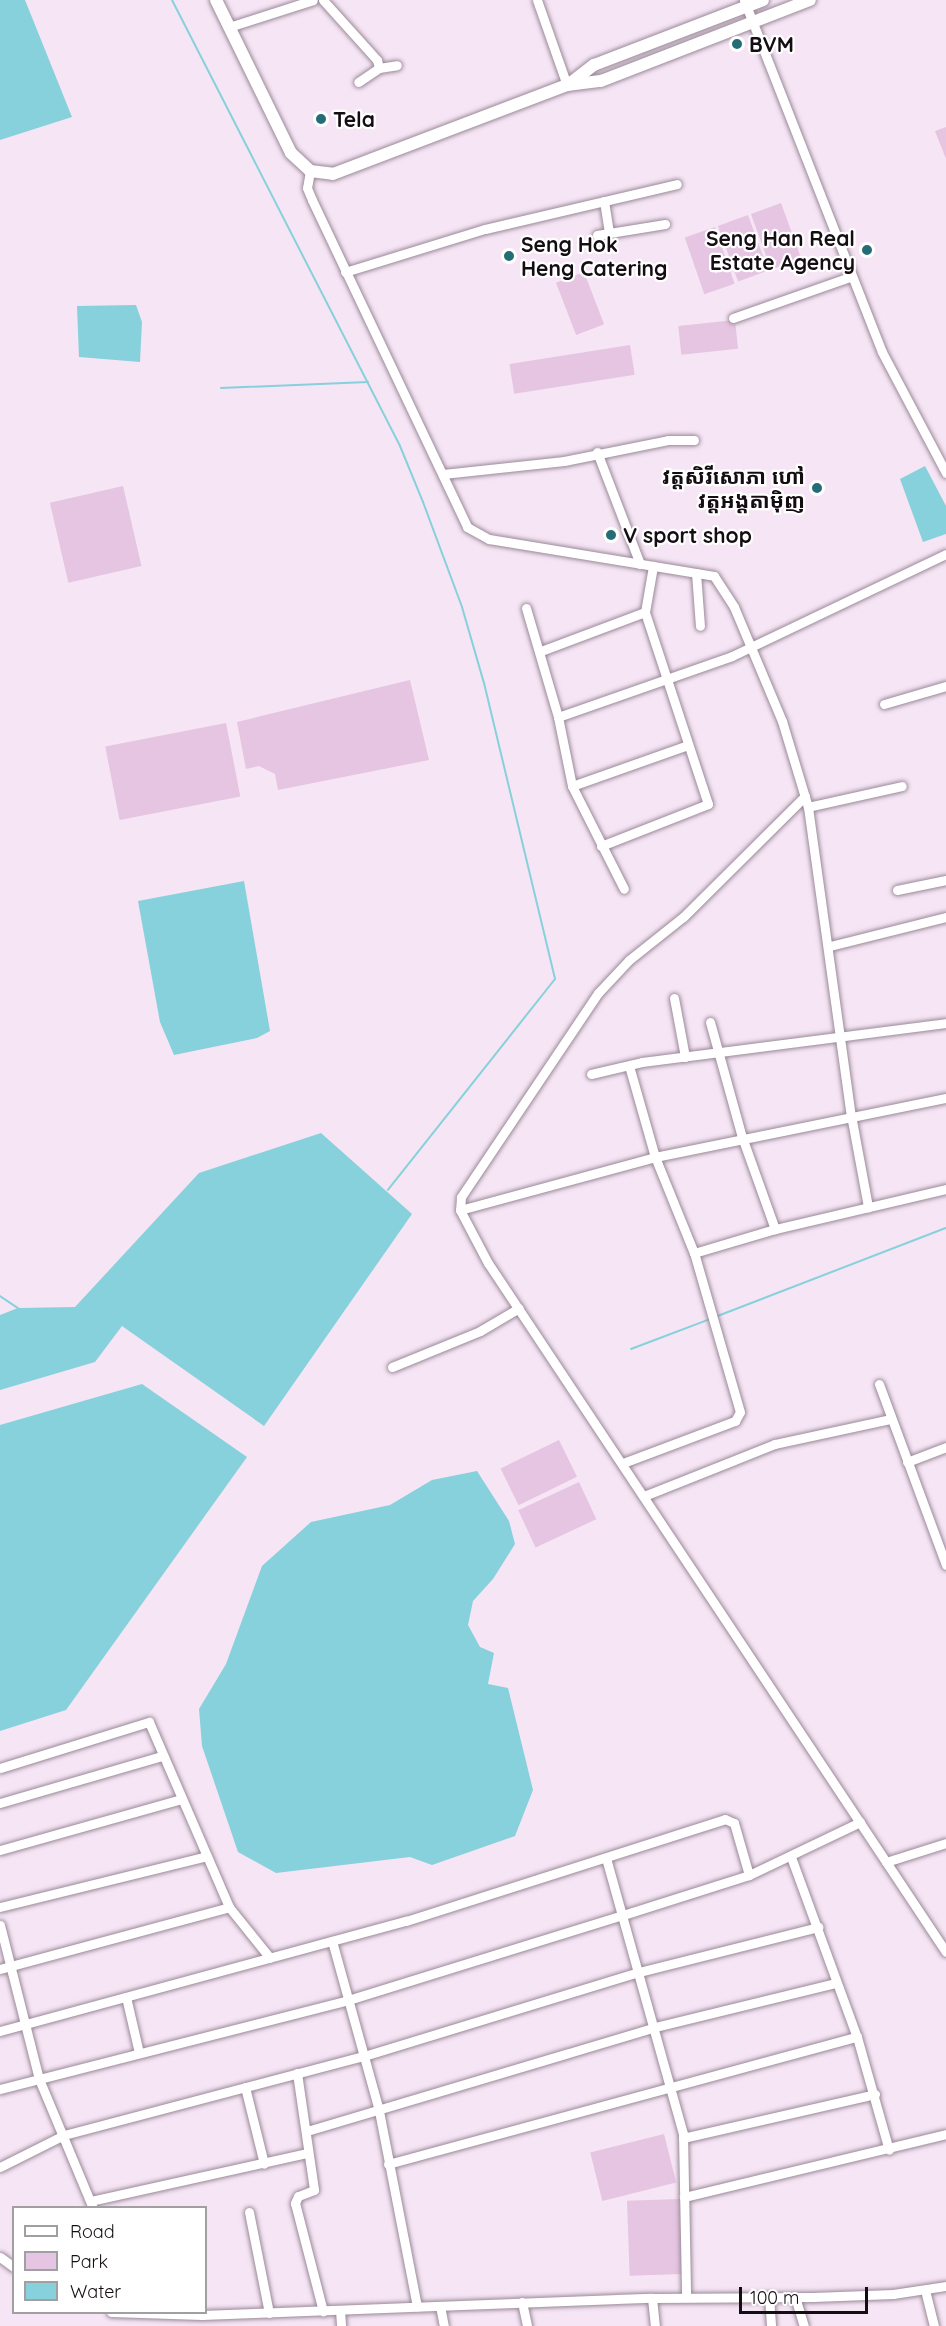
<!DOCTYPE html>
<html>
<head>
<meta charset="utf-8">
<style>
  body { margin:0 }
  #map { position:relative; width:946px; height:2326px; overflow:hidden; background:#f6e5f4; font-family:Quicksand,"Noto Sans Khmer",sans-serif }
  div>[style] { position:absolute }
  .green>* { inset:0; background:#e5c5e1; transform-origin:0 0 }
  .water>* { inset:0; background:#86d1db }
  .stream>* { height:2px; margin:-1px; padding:0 1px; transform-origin:1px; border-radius:1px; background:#86d1db }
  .roads { filter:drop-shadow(0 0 2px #9a8a99) drop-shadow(0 0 2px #9a8a99) }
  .minor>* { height:9px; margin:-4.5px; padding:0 4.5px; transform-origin:4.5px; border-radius:4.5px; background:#fff }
  .major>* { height:12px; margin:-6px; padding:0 6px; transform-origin:6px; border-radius:6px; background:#fff }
  .dots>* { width:16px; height:16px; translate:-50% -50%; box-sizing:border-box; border:3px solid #fff; border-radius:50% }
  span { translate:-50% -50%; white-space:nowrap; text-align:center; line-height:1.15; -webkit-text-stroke:4.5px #fff; paint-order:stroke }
  .poi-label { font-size:21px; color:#140e13; font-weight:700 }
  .left { translate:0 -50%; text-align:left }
  .right { translate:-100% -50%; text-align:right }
  .legend { position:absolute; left:12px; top:2206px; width:195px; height:108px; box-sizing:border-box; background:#fff; border:2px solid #a19fa1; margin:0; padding:8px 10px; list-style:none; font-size:18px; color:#140e13 }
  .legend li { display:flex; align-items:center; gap:12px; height:30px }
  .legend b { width:30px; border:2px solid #a19fa1 }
  .scale { position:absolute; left:739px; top:2287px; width:129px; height:27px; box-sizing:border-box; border:3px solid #140e13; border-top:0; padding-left:8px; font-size:18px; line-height:21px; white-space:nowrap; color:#140e13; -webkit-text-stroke:4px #fff; paint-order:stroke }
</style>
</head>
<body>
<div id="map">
  <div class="green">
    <div style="clip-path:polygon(946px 127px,946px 159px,935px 131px)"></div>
    <div style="left:781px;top:203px;width:59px;height:32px;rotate:70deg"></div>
    <div style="left:748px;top:215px;width:59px;height:32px;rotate:70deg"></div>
    <div style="left:715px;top:227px;width:60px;height:32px;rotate:71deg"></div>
    <div style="left:584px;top:272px;width:56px;height:30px;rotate:69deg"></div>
    <div style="left:735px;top:320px;width:29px;height:57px;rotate:84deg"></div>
    <div style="left:630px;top:345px;width:30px;height:122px;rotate:81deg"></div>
    <div style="left:123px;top:486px;width:82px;height:75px;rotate:77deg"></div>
    <div style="clip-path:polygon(410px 680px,429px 760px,278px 790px,275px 774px,259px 766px,246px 769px,237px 722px)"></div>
    <div style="left:226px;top:723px;width:75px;height:123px;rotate:79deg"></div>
    <div style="left:559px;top:1440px;width:41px;height:65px;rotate:64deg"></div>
    <div style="left:579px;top:1482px;width:41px;height:67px;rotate:65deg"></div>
    <div style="left:664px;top:2134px;width:50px;height:76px;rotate:76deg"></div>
    <div style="left:680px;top:2199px;width:75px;height:53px;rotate:88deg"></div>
  </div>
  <div class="water">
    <div style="clip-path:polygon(0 0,25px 0,72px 117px,0 140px)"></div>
    <div style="clip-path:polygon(136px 305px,142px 322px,140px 362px,79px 357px,77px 306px)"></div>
    <div style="clip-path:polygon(925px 466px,946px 506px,946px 534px,923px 542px,900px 479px)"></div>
    <div style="clip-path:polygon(244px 881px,270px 1031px,257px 1038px,174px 1055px,160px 1022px,138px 901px)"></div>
    <div style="clip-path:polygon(321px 1133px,412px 1214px,264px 1426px,122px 1326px,95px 1362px,0 1390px,0 1315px,18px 1308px,75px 1307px,199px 1173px)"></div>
    <div style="clip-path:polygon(142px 1384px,247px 1457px,66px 1710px,0 1731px,0 1425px)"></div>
    <div style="clip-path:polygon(477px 1471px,509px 1521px,515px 1544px,493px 1579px,473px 1601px,468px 1625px,480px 1647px,494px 1653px,488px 1684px,508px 1688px,533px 1790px,515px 1836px,432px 1865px,410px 1857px,276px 1873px,238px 1852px,202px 1746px,199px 1709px,226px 1664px,262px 1566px,311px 1522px,390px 1505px,432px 1480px)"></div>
  </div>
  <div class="stream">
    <div style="left:172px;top:0;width:501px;rotate:62.92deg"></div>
    <div style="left:400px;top:446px;width:61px;rotate:67.7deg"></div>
    <div style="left:423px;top:502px;width:112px;rotate:69.6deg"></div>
    <div style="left:462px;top:607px;width:79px;rotate:73.9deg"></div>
    <div style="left:484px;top:683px;width:304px;rotate:76.5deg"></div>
    <div style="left:555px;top:979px;width:269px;rotate:128.4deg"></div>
    <div style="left:221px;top:388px;width:147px;rotate:-2.3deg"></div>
    <div style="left:0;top:1296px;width:22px;rotate:34deg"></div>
    <div style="left:715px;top:1317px;width:248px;rotate:-21.1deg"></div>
    <div style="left:631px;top:1349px;width:85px;rotate:-20.8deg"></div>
  </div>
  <div class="roads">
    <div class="minor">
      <div style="left:323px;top:0;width:81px;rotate:48deg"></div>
      <div style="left:377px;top:60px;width:8px;rotate:76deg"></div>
      <div style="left:379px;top:68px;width:25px;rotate:146deg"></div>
      <div style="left:537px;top:0;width:90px;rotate:70.6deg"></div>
      <div style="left:744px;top:0;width:378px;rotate:68.6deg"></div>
      <div style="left:882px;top:352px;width:137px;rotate:62.1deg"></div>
      <div style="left:229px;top:27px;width:88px;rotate:-17.8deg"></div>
      <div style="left:379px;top:68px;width:18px;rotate:-9deg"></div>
      <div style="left:310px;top:171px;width:17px;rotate:100deg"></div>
      <div style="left:307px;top:188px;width:13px;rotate:67deg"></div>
      <div style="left:312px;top:200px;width:362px;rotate:64.6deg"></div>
      <div style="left:467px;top:527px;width:25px;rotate:29deg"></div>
      <div style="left:489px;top:539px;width:228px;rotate:9.3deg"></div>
      <div style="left:714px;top:576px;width:37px;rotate:57deg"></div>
      <div style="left:734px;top:607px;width:124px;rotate:67.2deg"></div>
      <div style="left:782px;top:721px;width:90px;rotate:73.2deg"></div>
      <div style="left:808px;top:807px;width:311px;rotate:82.1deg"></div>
      <div style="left:851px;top:1115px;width:94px;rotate:79.5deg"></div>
      <div style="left:604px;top:201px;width:32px;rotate:81deg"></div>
      <div style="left:597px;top:235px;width:69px;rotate:-9.2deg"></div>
      <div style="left:345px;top:272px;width:146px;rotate:-17.1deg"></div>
      <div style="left:485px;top:229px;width:197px;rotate:-13.2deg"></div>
      <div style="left:733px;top:318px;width:126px;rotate:-19.4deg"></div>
      <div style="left:597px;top:452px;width:120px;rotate:69deg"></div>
      <div style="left:443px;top:474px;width:122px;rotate:-6.1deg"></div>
      <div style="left:564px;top:461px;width:106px;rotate:-11.4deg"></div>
      <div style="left:668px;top:440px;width:26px"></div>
      <div style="left:696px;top:573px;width:53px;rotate:85.7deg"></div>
      <div style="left:526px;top:608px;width:114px;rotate:73.6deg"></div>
      <div style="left:558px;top:717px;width:70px;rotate:78.5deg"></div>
      <div style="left:572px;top:786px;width:115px;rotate:63.2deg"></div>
      <div style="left:541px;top:651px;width:111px;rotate:-20.6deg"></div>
      <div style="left:884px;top:704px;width:65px;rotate:-16.2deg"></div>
      <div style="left:558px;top:717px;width:184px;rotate:-19.3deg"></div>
      <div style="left:732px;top:656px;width:237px;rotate:-25.5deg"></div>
      <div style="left:572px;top:786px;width:123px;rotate:-19.5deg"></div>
      <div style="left:805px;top:796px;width:172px;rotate:135.2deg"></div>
      <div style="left:683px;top:917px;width:69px;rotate:141.5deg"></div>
      <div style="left:629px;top:960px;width:45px;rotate:133.2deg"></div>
      <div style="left:598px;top:993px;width:246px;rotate:123.9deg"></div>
      <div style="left:461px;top:1197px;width:13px;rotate:94deg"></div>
      <div style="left:460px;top:1210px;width:60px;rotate:62.2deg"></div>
      <div style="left:488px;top:1263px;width:827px;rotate:56.39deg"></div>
      <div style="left:808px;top:807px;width:96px;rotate:-12.6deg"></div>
      <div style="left:601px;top:846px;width:115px;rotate:-21.4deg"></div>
      <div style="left:708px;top:804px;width:202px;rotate:-108.2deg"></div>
      <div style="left:645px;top:612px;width:47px;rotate:-80.1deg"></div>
      <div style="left:897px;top:890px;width:50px;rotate:-11.5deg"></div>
      <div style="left:830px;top:946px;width:120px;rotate:-14deg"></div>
      <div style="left:674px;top:998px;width:60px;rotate:79.4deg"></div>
      <div style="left:710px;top:1022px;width:119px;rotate:74.5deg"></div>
      <div style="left:742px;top:1137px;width:98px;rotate:70.3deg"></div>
      <div style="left:591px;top:1074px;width:52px;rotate:-13.2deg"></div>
      <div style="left:642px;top:1062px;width:306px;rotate:-7.3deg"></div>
      <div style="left:460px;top:1210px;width:202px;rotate:-15.2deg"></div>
      <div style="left:655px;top:1157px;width:297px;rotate:-11.5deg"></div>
      <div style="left:694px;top:1253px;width:84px;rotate:-16.5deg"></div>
      <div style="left:775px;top:1229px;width:176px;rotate:-13.2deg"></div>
      <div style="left:392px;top:1367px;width:95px;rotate:-22.2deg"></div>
      <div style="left:480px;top:1331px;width:45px;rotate:-30.5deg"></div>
      <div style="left:879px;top:1384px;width:193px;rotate:69.7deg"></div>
      <div style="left:907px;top:1462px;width:42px;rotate:-21deg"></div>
      <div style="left:623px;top:1463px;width:120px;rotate:-20.6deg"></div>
      <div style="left:735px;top:1421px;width:10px;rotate:-61deg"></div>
      <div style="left:740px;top:1412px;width:166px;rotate:-106.1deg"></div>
      <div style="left:694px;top:1253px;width:104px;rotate:-112.1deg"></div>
      <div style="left:655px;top:1157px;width:95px;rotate:-105.9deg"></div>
      <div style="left:644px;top:1496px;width:141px;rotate:-21.7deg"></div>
      <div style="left:775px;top:1444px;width:119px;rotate:-12.2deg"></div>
      <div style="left:0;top:1768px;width:156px;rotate:-17.2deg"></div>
      <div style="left:149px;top:1722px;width:202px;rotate:66.6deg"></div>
      <div style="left:229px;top:1907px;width:65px;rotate:51.2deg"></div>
      <div style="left:0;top:1803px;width:169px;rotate:-16.2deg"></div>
      <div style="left:0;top:1850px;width:189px;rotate:-15.7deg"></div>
      <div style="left:791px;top:1857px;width:192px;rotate:69.9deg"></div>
      <div style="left:857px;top:2037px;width:117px;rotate:74.2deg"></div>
      <div style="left:606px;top:1858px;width:287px;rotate:74.4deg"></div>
      <div style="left:683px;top:2134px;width:163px;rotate:88.9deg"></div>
      <div style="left:886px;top:1862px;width:63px;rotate:-17.6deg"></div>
      <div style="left:0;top:1907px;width:213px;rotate:-13.8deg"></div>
      <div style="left:0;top:1925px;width:159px;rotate:75.8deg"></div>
      <div style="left:39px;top:2079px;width:140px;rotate:67.3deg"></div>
      <div style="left:332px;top:1941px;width:176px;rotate:74.5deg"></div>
      <div style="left:379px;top:2111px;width:199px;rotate:79deg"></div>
      <div style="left:0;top:1969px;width:237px;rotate:-15.1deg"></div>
      <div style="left:126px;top:1997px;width:57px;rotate:76.9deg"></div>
      <div style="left:0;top:2031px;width:421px;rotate:-15.2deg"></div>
      <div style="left:406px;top:1921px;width:335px;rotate:-17.7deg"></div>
      <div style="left:725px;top:1819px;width:10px;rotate:24deg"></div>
      <div style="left:734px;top:1823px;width:54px;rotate:73.9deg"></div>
      <div style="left:297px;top:2073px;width:118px;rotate:81.7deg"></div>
      <div style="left:314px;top:2190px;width:17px;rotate:159deg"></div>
      <div style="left:298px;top:2196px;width:8px;rotate:113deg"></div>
      <div style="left:295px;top:2203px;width:112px;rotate:75.5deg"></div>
      <div style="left:245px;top:2087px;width:79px;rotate:76.1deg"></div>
      <div style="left:0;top:2089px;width:359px;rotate:-14.3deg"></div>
      <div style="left:348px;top:2000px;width:288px;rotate:-17.2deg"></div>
      <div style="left:623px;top:1915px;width:132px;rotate:-17.6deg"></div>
      <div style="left:749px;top:1875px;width:123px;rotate:-25.5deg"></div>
      <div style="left:307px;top:2131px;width:363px;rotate:-16.6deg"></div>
      <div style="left:655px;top:2027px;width:185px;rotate:-13.7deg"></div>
      <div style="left:683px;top:2138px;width:197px;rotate:-12.9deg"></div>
      <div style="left:388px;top:2164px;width:486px;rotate:-15.2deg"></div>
      <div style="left:0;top:2167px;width:72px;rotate:-26.6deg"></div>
      <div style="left:64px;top:2135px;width:310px;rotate:-14.8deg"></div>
      <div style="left:364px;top:2056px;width:288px;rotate:-17deg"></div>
      <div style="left:639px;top:1972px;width:185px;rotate:-14.1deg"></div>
      <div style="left:684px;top:2197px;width:269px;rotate:-13.5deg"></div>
      <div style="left:91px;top:2201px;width:222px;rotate:-12.5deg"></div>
      <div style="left:249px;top:2212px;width:103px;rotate:78.8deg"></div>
      <div style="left:0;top:2257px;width:17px;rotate:36deg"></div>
      <div style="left:925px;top:2290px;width:37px;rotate:76deg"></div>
      <div style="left:769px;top:2296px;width:30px;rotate:86deg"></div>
      <div style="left:795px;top:2297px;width:30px;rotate:73deg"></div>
      <div style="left:652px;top:2298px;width:28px;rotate:84deg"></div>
      <div style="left:522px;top:2302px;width:25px;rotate:78deg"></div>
      <div style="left:440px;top:2306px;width:20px;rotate:79deg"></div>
      <div style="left:340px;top:2310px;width:16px;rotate:86deg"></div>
      <div style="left:111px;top:2312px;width:91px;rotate:1.9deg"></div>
      <div style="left:202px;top:2315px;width:450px;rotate:-2.2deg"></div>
      <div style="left:652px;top:2298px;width:161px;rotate:-0.4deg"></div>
      <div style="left:813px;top:2297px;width:80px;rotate:-2.1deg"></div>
      <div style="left:893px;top:2294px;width:54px;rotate:-8.6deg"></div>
    </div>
    <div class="major">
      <div style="left:216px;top:0;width:170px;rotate:63.9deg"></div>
      <div style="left:291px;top:153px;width:26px;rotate:43deg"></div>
      <div style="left:310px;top:171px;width:23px;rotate:7deg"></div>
      <div style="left:333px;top:174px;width:250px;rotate:-20.8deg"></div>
      <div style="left:567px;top:85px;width:34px;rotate:-7deg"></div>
      <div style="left:601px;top:81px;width:224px;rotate:-21.2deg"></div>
      <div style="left:568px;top:85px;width:33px;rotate:-38deg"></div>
      <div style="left:594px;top:65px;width:181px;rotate:-21deg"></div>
    </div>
  </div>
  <div class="dots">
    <div style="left:737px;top:44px;background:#246d76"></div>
    <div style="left:321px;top:119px;background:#246d76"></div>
    <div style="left:867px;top:250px;background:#246d76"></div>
    <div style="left:509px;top:256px;background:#246d76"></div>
    <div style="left:817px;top:488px;background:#246d76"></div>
    <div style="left:611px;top:535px;background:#246d76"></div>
  </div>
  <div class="poi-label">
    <span class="left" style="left:749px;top:44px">BVM</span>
    <span class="left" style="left:333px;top:119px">Tela</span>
    <span class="right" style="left:855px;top:250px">Seng Han Real<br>Estate Agency</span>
    <span class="left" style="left:521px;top:256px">Seng Hok<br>Heng Catering</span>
    <span class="right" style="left:805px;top:488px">វត្តសិរីសោភា ហៅ<br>វត្តអង្តតាម៉ិញ</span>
    <span class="left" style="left:623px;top:535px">V sport shop</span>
  </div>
  <ul class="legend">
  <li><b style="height:8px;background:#fff"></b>Road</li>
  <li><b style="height:16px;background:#e5c5e1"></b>Park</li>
  <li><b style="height:16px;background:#86d1db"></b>Water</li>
  </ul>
  <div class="scale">100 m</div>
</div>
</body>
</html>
